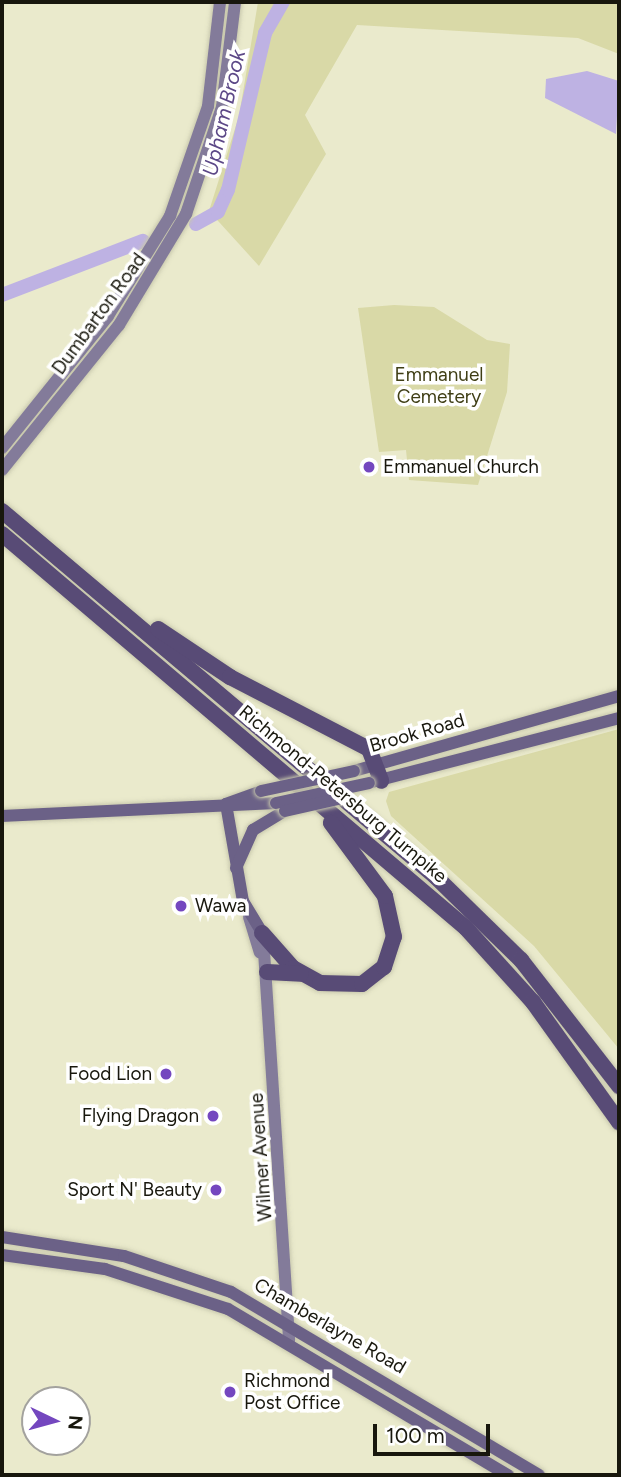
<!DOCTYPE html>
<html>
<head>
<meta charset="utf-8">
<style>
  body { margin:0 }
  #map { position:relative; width:621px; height:1477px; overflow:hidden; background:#eaeacc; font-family:Figtree,sans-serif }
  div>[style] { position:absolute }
  .green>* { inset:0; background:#d9d9a7 }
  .water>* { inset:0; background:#beb2e3 }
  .river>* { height:14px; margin:-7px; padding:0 7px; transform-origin:7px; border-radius:7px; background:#beb2e3 }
  .roads { filter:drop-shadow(0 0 2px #c8c8ad) drop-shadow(0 0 2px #c8c8ad) }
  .secondary>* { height:12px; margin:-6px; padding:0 6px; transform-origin:6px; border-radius:6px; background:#837b9a }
  .primary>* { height:12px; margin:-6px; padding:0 6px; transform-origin:6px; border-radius:6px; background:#6b6187 }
  .highway>* { height:16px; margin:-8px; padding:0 8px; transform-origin:8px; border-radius:8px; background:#584b76 }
  .bridges { filter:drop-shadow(0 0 2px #c8c8ad) drop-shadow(0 0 2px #c8c8ad) }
  .primary-bridge>* { height:12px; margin:-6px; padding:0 6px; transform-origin:6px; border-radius:6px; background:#6b6187 }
  .dots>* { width:19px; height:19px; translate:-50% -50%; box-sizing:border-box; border:4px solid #fff; border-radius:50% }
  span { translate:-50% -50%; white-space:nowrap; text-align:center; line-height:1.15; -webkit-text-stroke:7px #fff; paint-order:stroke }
  .street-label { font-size:19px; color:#18170d }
  .park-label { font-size:19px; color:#3f3e15 }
  .poi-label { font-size:19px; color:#18170d }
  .left { translate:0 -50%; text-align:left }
  .right { translate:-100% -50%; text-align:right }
  .water-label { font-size:21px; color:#5c4887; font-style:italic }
  .frame { position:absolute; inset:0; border:4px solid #18170d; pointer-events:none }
  .north { position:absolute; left:21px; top:1386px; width:70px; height:70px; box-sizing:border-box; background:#fff; border:2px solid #a3a29e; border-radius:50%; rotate:95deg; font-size:19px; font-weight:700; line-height:28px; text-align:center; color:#18170d }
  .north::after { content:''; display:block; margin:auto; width:24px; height:32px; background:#7447bf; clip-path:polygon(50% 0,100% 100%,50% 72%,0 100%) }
  .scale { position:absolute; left:373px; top:1424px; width:117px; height:32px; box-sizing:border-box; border:4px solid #18170d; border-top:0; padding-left:9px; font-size:21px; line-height:24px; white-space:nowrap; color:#18170d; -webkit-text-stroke:5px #fff; paint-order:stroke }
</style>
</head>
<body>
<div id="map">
  <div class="green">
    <div style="clip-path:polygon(258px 2px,619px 2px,619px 54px,578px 38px,357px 25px,305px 115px,326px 154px,259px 266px,209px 211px,239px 116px)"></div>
    <div style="clip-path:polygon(394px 305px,434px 307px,487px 340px,510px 344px,507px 392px,478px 485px,409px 480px,406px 450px,379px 452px,358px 308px)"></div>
    <div style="clip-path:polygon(619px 729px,619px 1049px,534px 946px,391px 816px,386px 801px,389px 792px)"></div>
  </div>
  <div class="water">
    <div style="clip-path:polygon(587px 71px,619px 81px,616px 134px,545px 98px,546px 79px)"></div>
  </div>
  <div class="river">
    <div style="left:196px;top:224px;width:25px;rotate:-29deg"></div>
    <div style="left:218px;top:212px;width:24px;rotate:-66deg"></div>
    <div style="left:228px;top:190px;width:161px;rotate:-76.7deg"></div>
    <div style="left:265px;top:33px;width:36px;rotate:-60deg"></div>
    <div style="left:2px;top:295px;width:151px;rotate:-21deg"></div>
  </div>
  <div class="roads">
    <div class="secondary">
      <div style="left:2px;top:448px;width:169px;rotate:-51.2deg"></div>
      <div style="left:108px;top:316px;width:118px;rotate:-58.2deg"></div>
      <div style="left:170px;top:216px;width:116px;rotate:-70.9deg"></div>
      <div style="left:208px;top:106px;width:105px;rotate:-83.4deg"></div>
      <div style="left:2px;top:470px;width:186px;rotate:-51.1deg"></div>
      <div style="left:119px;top:325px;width:130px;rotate:-58.9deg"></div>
      <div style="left:186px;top:214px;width:113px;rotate:-71.4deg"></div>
      <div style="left:222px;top:107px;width:106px;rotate:-82.9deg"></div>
      <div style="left:249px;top:917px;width:37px;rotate:73deg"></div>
      <div style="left:263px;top:936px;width:405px;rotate:86.3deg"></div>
    </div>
    <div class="primary">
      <div style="left:354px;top:771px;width:275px;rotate:-15.8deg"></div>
      <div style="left:372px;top:782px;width:255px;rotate:-14.5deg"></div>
      <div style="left:226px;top:804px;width:98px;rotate:80.1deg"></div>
      <div style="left:243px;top:901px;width:37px;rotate:59deg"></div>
      <div style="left:226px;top:804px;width:37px;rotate:-20deg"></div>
      <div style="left:2px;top:816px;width:274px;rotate:-2.7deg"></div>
      <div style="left:236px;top:868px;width:42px;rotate:-65.9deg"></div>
      <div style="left:253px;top:830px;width:37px;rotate:-31deg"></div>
      <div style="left:2px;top:1237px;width:123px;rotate:8.9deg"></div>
      <div style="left:124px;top:1256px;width:113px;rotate:18.6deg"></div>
      <div style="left:231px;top:1292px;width:358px;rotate:30.7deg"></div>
      <div style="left:2px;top:1255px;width:104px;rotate:7.7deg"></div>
      <div style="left:105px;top:1269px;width:129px;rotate:18deg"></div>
      <div style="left:228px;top:1309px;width:326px;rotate:30.7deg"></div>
    </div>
    <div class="highway">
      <div style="left:2px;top:511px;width:568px;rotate:40.14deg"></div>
      <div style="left:436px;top:877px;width:119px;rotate:44.3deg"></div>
      <div style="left:521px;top:960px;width:160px;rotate:52.1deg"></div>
      <div style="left:2px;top:534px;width:609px;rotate:40.34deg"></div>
      <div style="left:466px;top:928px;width:100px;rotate:47.8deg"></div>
      <div style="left:533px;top:1002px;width:148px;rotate:54.4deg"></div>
      <div style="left:158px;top:629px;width:87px;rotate:33.7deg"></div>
      <div style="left:230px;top:677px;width:157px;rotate:27.4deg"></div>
      <div style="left:369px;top:749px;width:34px;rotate:69deg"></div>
      <div style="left:262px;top:933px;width:47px;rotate:48.5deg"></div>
      <div style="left:293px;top:968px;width:31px;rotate:29deg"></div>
      <div style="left:320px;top:983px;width:42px;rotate:1.4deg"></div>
      <div style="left:362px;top:984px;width:28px;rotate:-38deg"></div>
      <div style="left:384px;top:967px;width:32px;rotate:-72deg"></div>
      <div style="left:394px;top:937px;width:42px;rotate:-102.4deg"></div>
      <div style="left:385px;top:896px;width:91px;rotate:-126.5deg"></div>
      <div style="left:267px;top:972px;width:34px;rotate:3deg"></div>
    </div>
  </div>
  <div class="bridges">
    <div class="primary-bridge">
      <div style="left:261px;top:791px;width:95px;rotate:-12.1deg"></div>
      <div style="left:276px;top:803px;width:95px;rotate:-12.1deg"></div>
      <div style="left:285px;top:811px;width:58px;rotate:-12.8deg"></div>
    </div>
  </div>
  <div class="dots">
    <div style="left:369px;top:467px;background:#7447bf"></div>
    <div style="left:181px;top:906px;background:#7447bf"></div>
    <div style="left:166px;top:1074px;background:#7447bf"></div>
    <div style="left:213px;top:1116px;background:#7447bf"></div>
    <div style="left:216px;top:1190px;background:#7447bf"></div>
    <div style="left:230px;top:1392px;background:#7447bf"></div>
  </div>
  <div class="street-label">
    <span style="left:99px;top:314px;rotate:-54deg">Dumbarton Road</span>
    <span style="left:417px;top:733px;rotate:-16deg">Brook Road</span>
    <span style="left:343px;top:794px;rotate:40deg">Richmond-Petersburg Turnpike</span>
    <span style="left:261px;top:1157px;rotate:-94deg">Wilmer Avenue</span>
    <span style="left:330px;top:1326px;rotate:30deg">Chamberlayne Road</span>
  </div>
  <div class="park-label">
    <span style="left:439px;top:386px">Emmanuel<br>Cemetery</span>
  </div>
  <div class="poi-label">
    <span class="left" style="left:383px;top:467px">Emmanuel Church</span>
    <span class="left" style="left:195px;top:906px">Wawa</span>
    <span class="right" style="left:152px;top:1074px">Food Lion</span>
    <span class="right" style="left:199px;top:1116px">Flying Dragon</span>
    <span class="right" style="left:202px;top:1190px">Sport N' Beauty</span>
    <span class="left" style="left:244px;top:1392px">Richmond<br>Post Office</span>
  </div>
  <div class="water-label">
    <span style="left:224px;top:113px;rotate:-77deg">Upham Brook</span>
  </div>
  <div class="frame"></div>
  <div class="north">N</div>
  <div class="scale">100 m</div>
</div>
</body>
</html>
